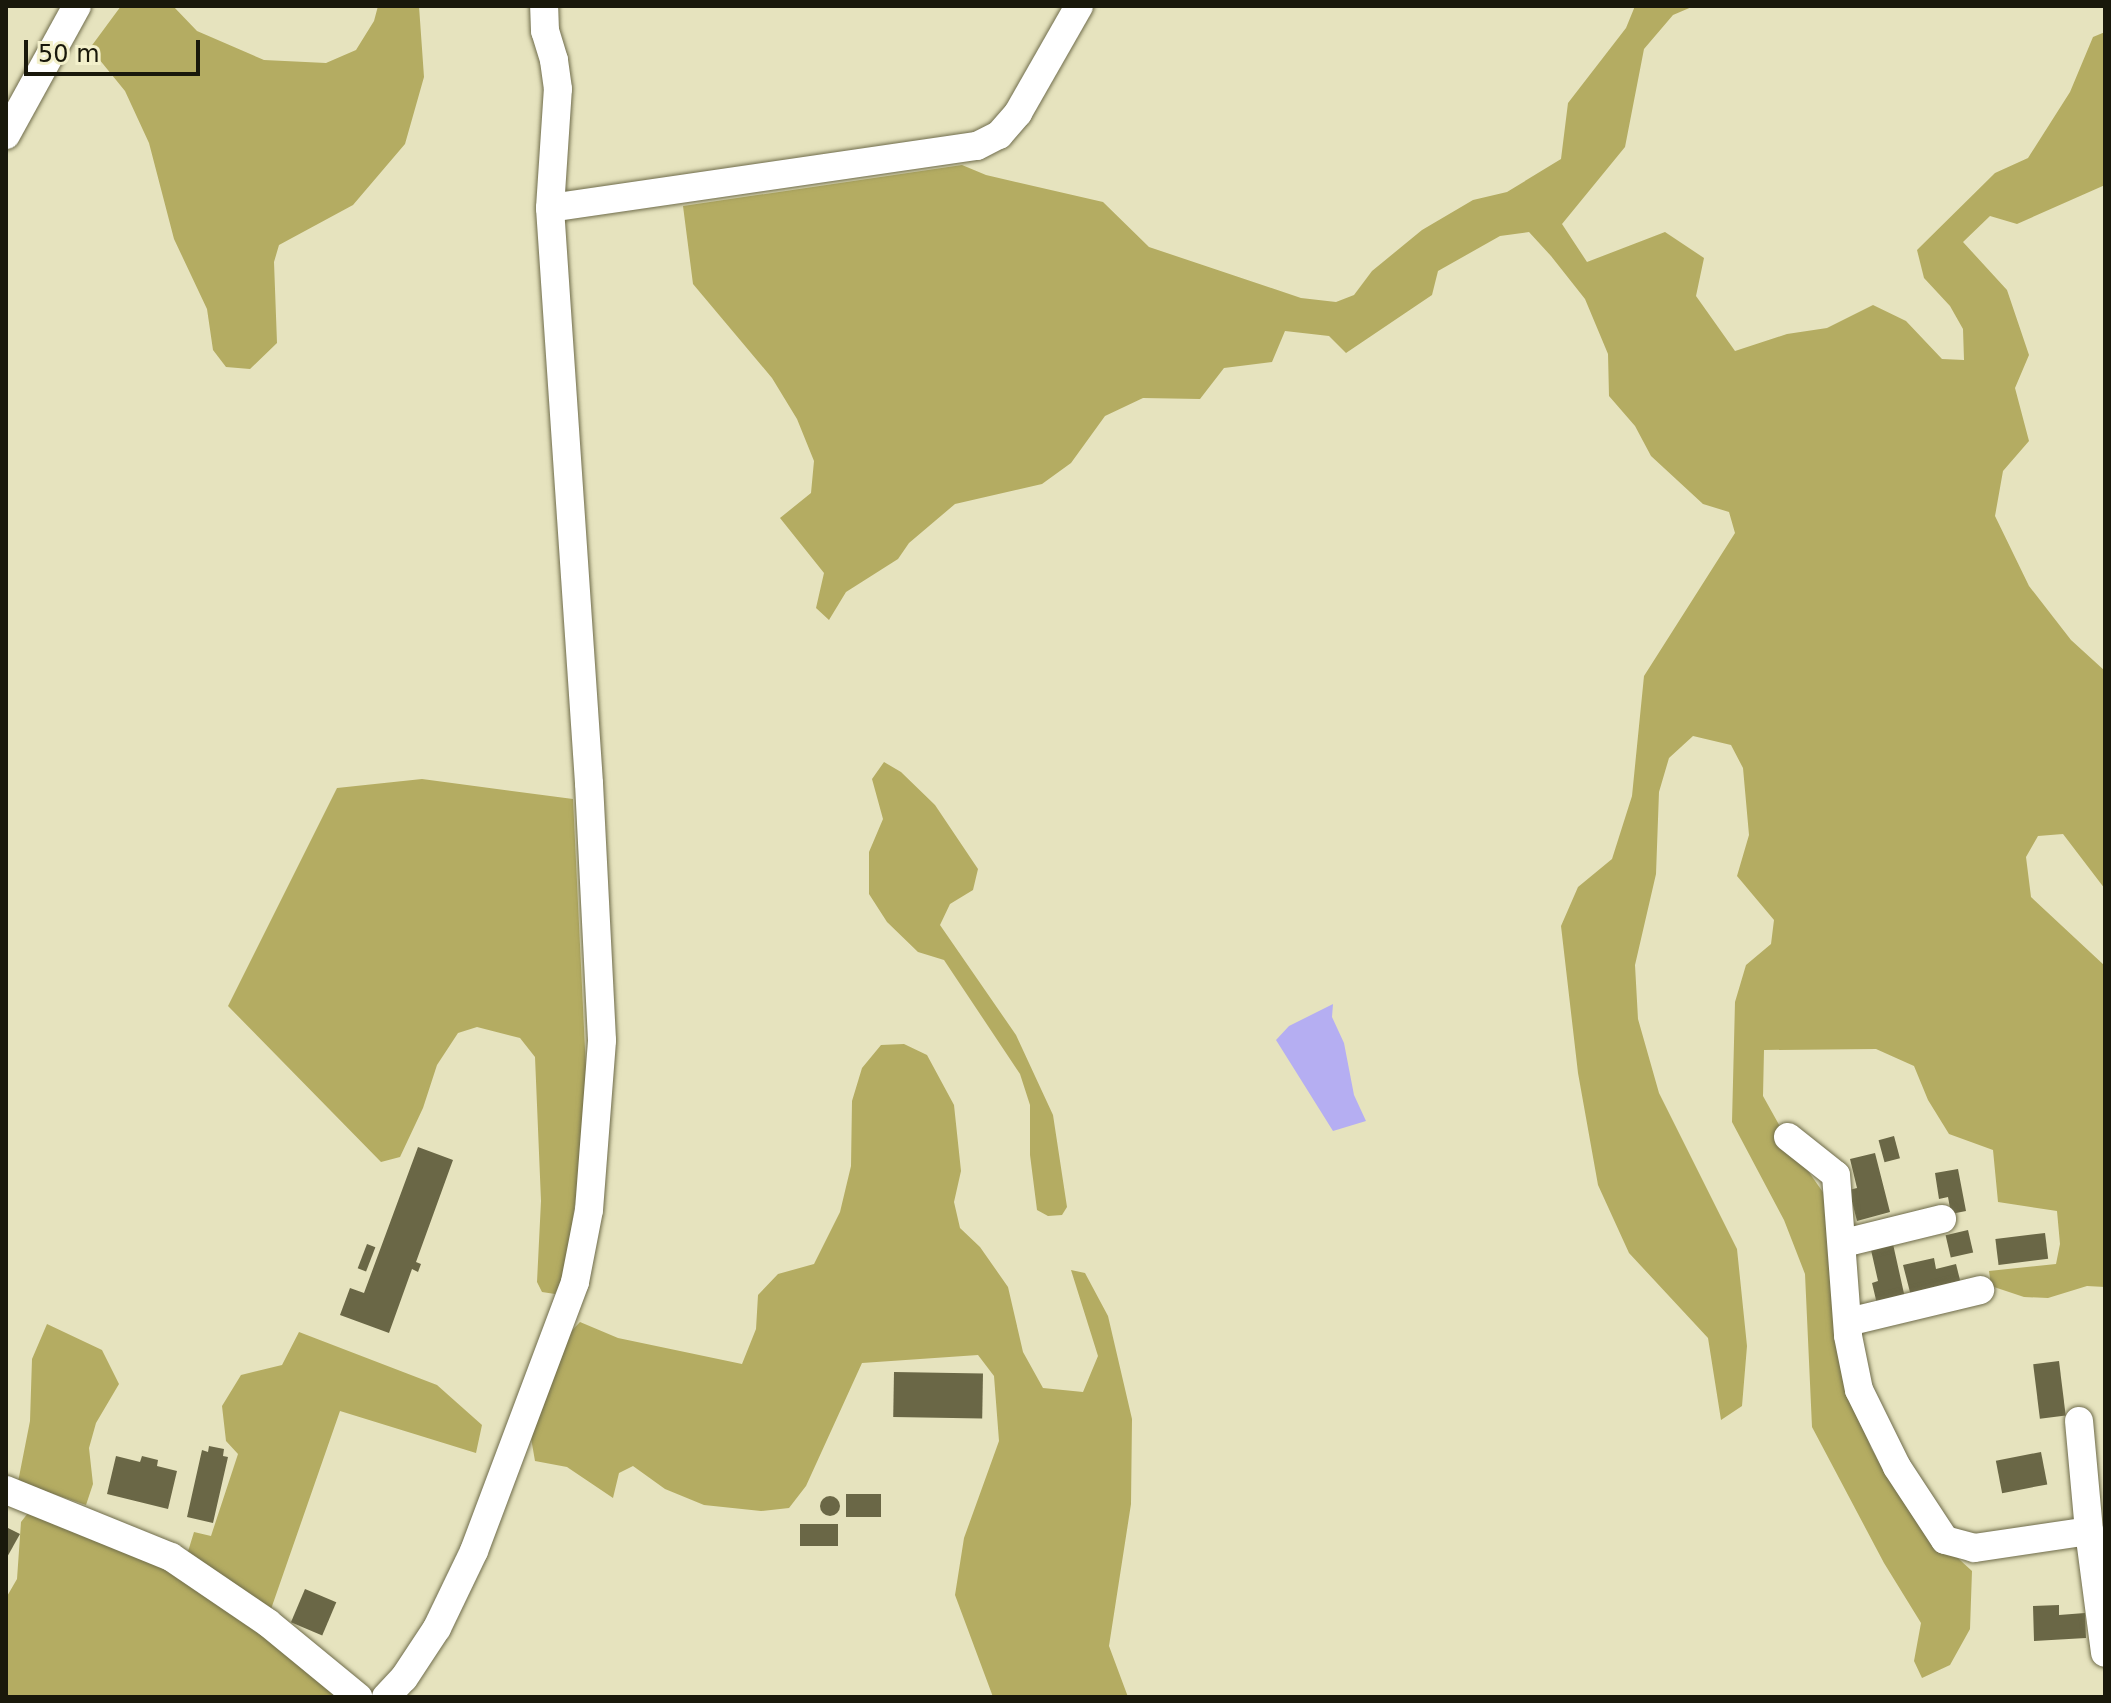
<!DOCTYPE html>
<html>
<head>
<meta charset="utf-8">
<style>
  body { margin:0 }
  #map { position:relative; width:2111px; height:1703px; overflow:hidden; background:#e6e3be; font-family:"DejaVu Sans",sans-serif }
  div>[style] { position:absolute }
  .forest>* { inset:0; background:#b4ac62 }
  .water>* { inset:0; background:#b5aef2 }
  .building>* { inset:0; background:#6a6746; transform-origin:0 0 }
  .round { border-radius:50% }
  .roads { filter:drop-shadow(0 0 2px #6f6c4b) drop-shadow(0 0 2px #6f6c4b) }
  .street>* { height:28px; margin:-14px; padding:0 14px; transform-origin:14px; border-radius:14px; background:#fff }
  span { translate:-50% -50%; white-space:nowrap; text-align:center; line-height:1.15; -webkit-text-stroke:6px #f3f0cb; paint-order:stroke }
  .frame { position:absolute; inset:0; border:8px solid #19180b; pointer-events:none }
  .scale { position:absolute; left:24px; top:40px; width:176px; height:36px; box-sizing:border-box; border:4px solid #19180b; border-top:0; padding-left:10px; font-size:24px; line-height:28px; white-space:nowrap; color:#19180b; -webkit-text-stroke:6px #f3f0cb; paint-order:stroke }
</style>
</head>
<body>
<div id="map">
  <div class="forest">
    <div style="clip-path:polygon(121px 6px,173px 6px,197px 31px,264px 60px,326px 63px,356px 50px,374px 21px,378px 6px,419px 6px,424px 77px,405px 144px,353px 205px,279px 245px,274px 262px,277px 343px,250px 369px,226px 367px,213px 350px,207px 309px,174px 239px,149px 143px,125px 91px,90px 48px)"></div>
    <div style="clip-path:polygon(1635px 6px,1694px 6px,1673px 15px,1644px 49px,1625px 147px,1562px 224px,1587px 262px,1665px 232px,1704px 258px,1696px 296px,1735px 351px,1787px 334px,1827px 328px,1873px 305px,1906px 321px,1942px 359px,1964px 360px,1963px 329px,1950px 306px,1924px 278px,1917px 250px,1995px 173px,2028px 158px,2070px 92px,2093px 37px,2105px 32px,2105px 185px,2017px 224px,1990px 216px,1963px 242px,2007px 290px,2029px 355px,2015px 388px,2029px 441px,2003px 471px,1995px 516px,2029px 586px,2071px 640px,2105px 671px,2105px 889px,2063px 834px,2038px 836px,2026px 857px,2031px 897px,2105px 966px,2105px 1287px,2087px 1286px,2048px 1298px,2024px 1297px,1991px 1286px,1989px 1271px,2056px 1264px,2060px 1244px,2057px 1211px,1998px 1202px,1993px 1150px,1949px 1134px,1928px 1100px,1914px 1066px,1876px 1049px,1764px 1050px,1763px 1096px,1792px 1148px,1827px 1198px,1844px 1363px,1871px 1448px,1913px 1517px,1972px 1571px,1970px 1629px,1950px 1665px,1922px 1678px,1914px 1661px,1921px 1623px,1884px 1563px,1812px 1427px,1805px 1274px,1784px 1220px,1732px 1122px,1735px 1002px,1746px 965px,1771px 944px,1774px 920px,1737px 876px,1749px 835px,1743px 768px,1731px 745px,1693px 736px,1669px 758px,1659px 792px,1656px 874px,1635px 965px,1638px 1019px,1659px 1093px,1737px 1249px,1747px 1346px,1742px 1406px,1721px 1420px,1708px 1338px,1629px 1253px,1598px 1185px,1578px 1073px,1561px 926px,1578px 887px,1612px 859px,1632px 796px,1644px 676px,1735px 533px,1729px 512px,1703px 504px,1651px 456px,1635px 426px,1609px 396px,1608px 354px,1585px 299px,1551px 256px,1529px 232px,1500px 236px,1438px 271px,1432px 295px,1346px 353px,1329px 336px,1285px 331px,1272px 362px,1224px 368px,1200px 399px,1143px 398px,1105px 416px,1071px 463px,1042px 484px,955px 504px,909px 543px,898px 559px,846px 592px,829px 620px,816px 608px,824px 573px,780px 518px,811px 493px,814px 461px,797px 419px,772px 378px,693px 284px,683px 206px,962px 165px,986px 175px,1103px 202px,1149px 247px,1301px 298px,1336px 302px,1354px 295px,1372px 271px,1422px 230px,1473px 200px,1507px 192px,1561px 159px,1568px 103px,1626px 28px)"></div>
    <div style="clip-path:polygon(884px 762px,901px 772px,935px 805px,978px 869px,973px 890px,950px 904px,940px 925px,1016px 1035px,1053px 1115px,1067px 1207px,1062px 1215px,1048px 1216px,1037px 1210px,1030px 1155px,1030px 1105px,1020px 1074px,944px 960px,918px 952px,887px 922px,869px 894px,869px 852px,883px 819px,872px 779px)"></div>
    <div style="clip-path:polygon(422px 779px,573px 799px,586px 1070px,578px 1182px,565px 1273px,555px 1294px,542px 1292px,537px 1282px,541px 1201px,535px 1057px,520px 1038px,477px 1027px,458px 1033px,437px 1065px,423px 1108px,400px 1157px,381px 1162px,228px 1006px,337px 788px)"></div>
    <div style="clip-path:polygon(904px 1044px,927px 1055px,954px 1105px,961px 1171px,954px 1202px,960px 1228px,980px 1247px,1008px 1287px,1023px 1352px,1043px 1388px,1083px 1392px,1098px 1356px,1071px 1270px,1085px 1273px,1108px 1316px,1132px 1419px,1131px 1504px,1109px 1646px,1128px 1697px,993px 1697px,955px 1595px,964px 1538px,999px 1441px,994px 1376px,978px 1355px,862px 1363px,806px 1486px,789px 1508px,761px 1511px,704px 1505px,665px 1489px,633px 1466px,619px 1473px,613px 1498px,567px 1467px,535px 1461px,531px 1438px,565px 1338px,580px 1322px,618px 1338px,742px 1364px,756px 1329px,758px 1295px,778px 1274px,814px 1264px,840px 1212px,851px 1166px,852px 1101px,862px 1068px,881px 1045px)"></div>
    <div style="clip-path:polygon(47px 1324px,102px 1350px,119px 1384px,96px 1423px,89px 1448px,93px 1484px,86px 1505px,18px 1482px,30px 1421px,32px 1359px)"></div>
    <div style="clip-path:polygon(299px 1332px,437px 1385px,482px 1425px,476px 1453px,340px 1411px,270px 1612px,186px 1558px,194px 1532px,211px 1536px,238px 1454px,226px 1441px,222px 1406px,241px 1375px,282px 1365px)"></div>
    <div style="clip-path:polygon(28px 1513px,172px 1569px,280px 1644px,341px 1697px,6px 1697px,6px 1598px,17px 1579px,21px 1522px)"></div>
  </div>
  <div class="water">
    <div style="clip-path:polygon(1333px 1004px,1332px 1017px,1344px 1043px,1354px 1095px,1366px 1121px,1333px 1131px,1276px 1040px,1289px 1026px)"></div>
  </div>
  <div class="building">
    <div style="left:1894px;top:1136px;width:23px;height:16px;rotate:75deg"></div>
    <div style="clip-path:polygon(418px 1147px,453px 1160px,416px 1262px,421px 1264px,418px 1272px,412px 1269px,389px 1333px,340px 1315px,350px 1288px,364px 1293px)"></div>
    <div style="clip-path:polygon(1875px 1153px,1890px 1212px,1857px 1221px,1849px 1190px,1857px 1188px,1850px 1159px)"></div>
    <div style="clip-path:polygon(1958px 1169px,1966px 1211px,1951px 1214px,1948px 1197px,1939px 1199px,1935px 1173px)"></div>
    <div style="left:1968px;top:1230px;width:23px;height:23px;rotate:77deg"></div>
    <div style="left:2045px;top:1233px;width:26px;height:50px;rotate:83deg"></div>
    <div style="left:367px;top:1244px;width:9px;height:26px;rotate:21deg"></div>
    <div style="clip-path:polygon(1893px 1244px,1905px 1298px,1877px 1304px,1872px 1283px,1878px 1281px,1871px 1250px)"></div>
    <div style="clip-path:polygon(1934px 1258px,1936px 1269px,1956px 1264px,1961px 1284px,1911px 1296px,1903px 1265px)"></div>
    <div style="left:2059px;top:1361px;width:55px;height:26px;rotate:83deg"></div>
    <div style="left:894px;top:1372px;width:89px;height:45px;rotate:1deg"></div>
    <div style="clip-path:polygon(209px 1446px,224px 1449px,223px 1456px,228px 1457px,213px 1523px,187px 1517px,202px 1450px,208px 1452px)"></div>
    <div style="left:2041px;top:1452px;width:33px;height:46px;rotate:79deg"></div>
    <div style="clip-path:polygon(116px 1456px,140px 1462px,142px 1456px,158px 1460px,157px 1466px,177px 1471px,168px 1509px,107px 1494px)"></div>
    <div style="left:846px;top:1494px;width:35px;height:23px"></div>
    <div class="round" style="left:820px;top:1496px;width:20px;height:20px"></div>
    <div style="left:800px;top:1524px;width:38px;height:22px"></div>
    <div style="clip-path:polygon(6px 1527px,20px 1534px,6px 1559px)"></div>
    <div style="left:305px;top:1589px;width:34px;height:36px;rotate:23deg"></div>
    <div style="clip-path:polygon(2059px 1605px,2059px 1615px,2085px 1613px,2086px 1638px,2034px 1641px,2033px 1606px)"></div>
  </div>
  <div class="roads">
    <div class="street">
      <div style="left:6px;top:135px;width:147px;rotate:-61.2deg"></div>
      <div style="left:550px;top:208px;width:431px;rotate:-8.3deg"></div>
      <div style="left:977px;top:146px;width:25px;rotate:-27deg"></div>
      <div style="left:999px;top:135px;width:29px;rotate:-49deg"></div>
      <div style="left:1018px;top:113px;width:123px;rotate:-60.3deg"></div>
      <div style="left:1788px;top:1137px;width:61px;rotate:38.4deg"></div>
      <div style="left:1836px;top:1175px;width:161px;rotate:85.7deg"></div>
      <div style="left:1848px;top:1336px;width:55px;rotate:78.5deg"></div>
      <div style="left:1859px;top:1390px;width:86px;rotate:63.7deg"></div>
      <div style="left:1897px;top:1467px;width:87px;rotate:56.7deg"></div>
      <div style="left:1945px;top:1540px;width:30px;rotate:15deg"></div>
      <div style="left:1974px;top:1548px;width:116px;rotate:-8.4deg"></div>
      <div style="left:2089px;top:1531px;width:123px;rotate:82.5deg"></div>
      <div style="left:1844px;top:1243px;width:101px;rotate:-13.8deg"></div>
      <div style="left:1848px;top:1322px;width:136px;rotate:-13.6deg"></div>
      <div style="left:2079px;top:1421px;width:110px;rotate:84.8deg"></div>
      <div style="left:6px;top:1490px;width:178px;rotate:22.1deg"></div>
      <div style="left:171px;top:1557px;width:117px;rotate:34.2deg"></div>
      <div style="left:268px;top:1623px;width:117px;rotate:39.4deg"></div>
      <div style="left:386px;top:1697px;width:26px;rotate:-47deg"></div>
      <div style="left:404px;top:1678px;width:60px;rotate:-56.6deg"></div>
      <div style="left:437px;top:1628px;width:85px;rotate:-64.3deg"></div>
      <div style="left:474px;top:1551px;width:287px;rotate:-69.4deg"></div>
      <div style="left:575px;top:1282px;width:73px;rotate:-79deg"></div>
      <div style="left:589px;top:1210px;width:170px;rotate:-85.6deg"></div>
      <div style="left:602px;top:1040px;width:257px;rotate:-92.9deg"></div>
      <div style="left:589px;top:783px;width:576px;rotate:-93.88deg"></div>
      <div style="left:550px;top:208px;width:119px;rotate:-86.2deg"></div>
      <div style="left:558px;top:89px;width:29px;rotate:-98deg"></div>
      <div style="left:554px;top:60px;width:30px;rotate:-107deg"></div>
      <div style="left:545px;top:31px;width:25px;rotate:-92deg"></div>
    </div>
  </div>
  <div class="frame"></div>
  <div class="scale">50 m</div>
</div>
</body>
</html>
